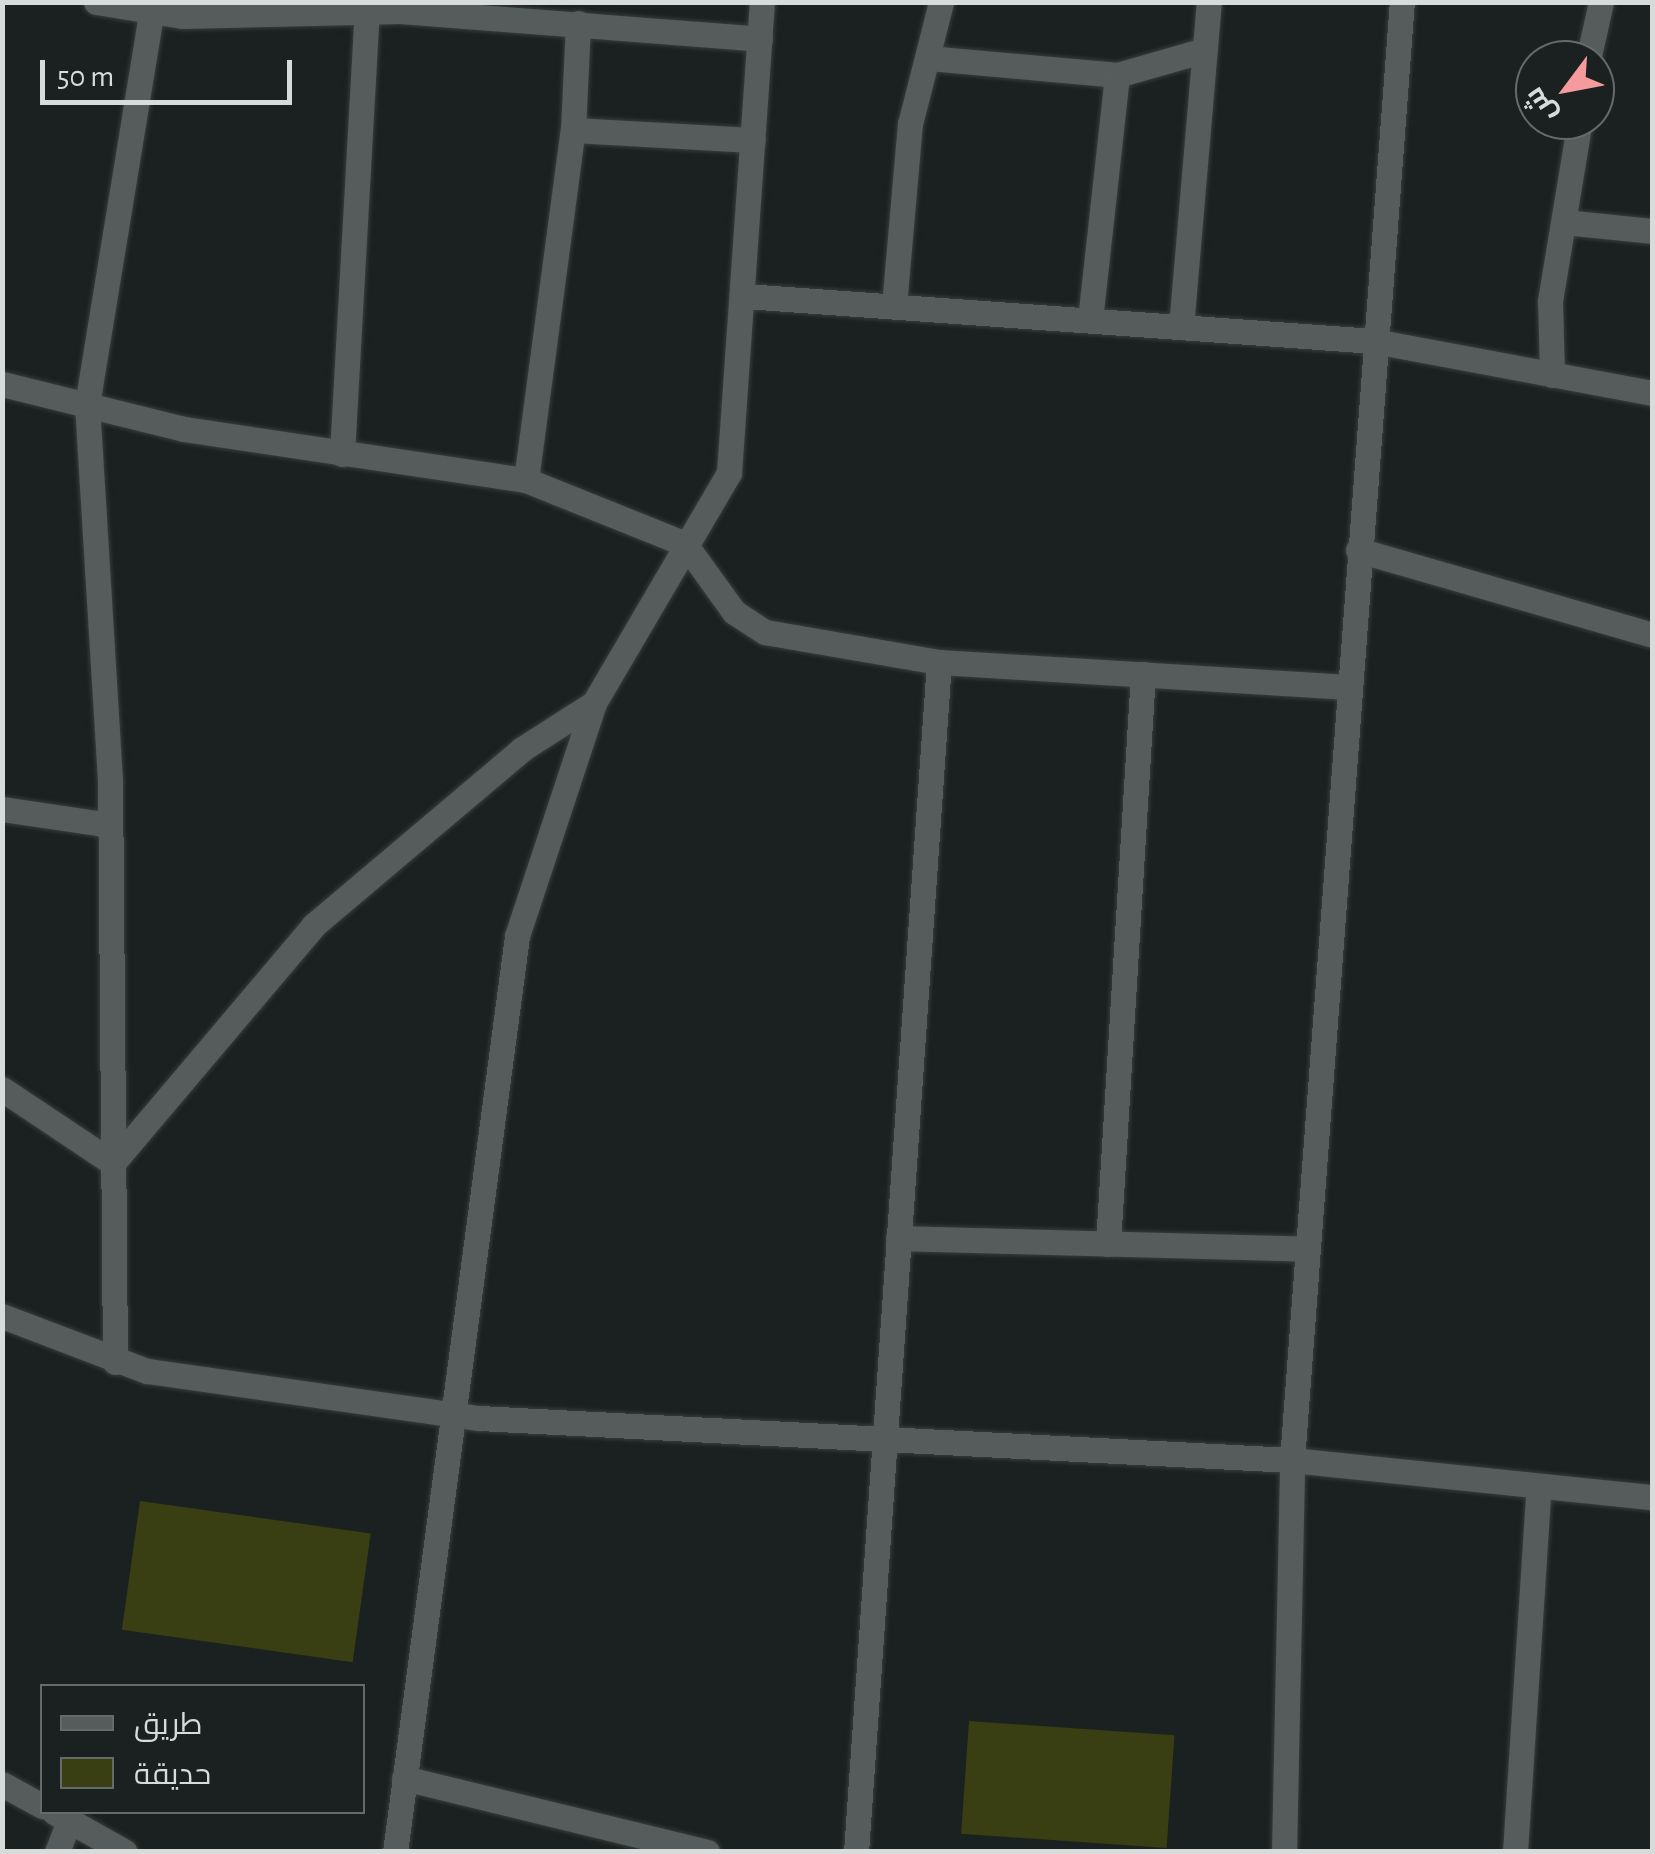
<!DOCTYPE html>
<html>
<head>
<meta charset="utf-8">
<style>
  body { margin:0 }
  #map { position:relative; width:1655px; height:1854px; overflow:hidden; background:#1b2120; font-family:"Alegreya Sans",Cairo,sans-serif }
  div>[style] { position:absolute }
  .green>* { inset:0; background:#393e13; transform-origin:0 0 }
  .roads { filter:drop-shadow(0 0 2px #383c3b) drop-shadow(0 0 2px #383c3b) }
  .street>* { height:25px; margin:-12.5px; padding:0 12.5px; transform-origin:12.5px; border-radius:12.5px; background:#565c5b }
  span { translate:-50% -50%; white-space:nowrap; text-align:center; line-height:1.15; -webkit-text-stroke:10px #1b2120; paint-order:stroke }
  .frame { position:absolute; inset:0; border:5px solid #d7dbda; pointer-events:none }
  .legend { position:absolute; left:40px; top:1684px; width:325px; height:130px; box-sizing:border-box; background:#1b2120; border:2px solid #666b6a; margin:0; padding:12px 18px; list-style:none; font-size:30px; color:#d7dbda }
  .legend li { display:flex; align-items:center; gap:20px; height:50px }
  .legend b { width:50px; border:2px solid #666b6a }
  .north { position:absolute; left:1515px; top:40px; width:100px; height:100px; box-sizing:border-box; background:#1b2120; border:2px solid #666b6a; border-radius:50%; rotate:238deg; font-size:28px; font-weight:700; line-height:40px; text-align:center; color:#d7dbda }
  .north::after { content:''; display:block; margin:auto; width:35px; height:45px; background:#f59b9e; clip-path:polygon(50% 0,100% 100%,50% 72%,0 100%) }
  .scale { position:absolute; left:40px; top:60px; width:252px; height:45px; box-sizing:border-box; border:5px solid #d7dbda; border-top:0; padding-left:12px; font-size:30px; line-height:35px; white-space:nowrap; color:#d7dbda; -webkit-text-stroke:8px #1b2120; paint-order:stroke }
</style>
</head>
<body>
<div id="map">
  <div class="green">
    <div style="left:140px;top:1501px;width:233px;height:130px;rotate:8deg"></div>
    <div style="left:969px;top:1721px;width:206px;height:113px;rotate:4deg"></div>
  </div>
  <div class="roads">
    <div class="street">
      <div style="left:96px;top:2px;width:87px;rotate:9.2deg"></div>
      <div style="left:182px;top:16px;width:218px;rotate:-1.3deg"></div>
      <div style="left:400px;top:11px;width:361px;rotate:4.4deg"></div>
      <div style="left:928px;top:58px;width:190px;rotate:5.1deg"></div>
      <div style="left:1588px;top:60px;width:59px;rotate:-77.4deg"></div>
      <div style="left:573px;top:130px;width:107px;rotate:-87.3deg"></div>
      <div style="left:1564px;top:222px;width:88px;rotate:5.8deg"></div>
      <div style="left:745px;top:296px;width:631px;rotate:4.09deg"></div>
      <div style="left:1374px;top:341px;width:283px;rotate:10.6deg"></div>
      <div style="left:894px;top:306px;width:183px;rotate:-85deg"></div>
      <div style="left:910px;top:124px;width:126px;rotate:-75.7deg"></div>
      <div style="left:1090px;top:320px;width:246px;rotate:-83.7deg"></div>
      <div style="left:1117px;top:75px;width:91px;rotate:-15.9deg"></div>
      <div style="left:1181px;top:327px;width:326px;rotate:-85.1deg"></div>
      <div style="left:1552px;top:375px;width:74px;rotate:-91.5deg"></div>
      <div style="left:1550px;top:301px;width:183px;rotate:-80.6deg"></div>
      <div style="left:2px;top:384px;width:187px;rotate:13.9deg"></div>
      <div style="left:184px;top:429px;width:346px;rotate:8.5deg"></div>
      <div style="left:526px;top:480px;width:171px;rotate:21.9deg"></div>
      <div style="left:685px;top:544px;width:84px;rotate:54.2deg"></div>
      <div style="left:734px;top:612px;width:37px;rotate:33deg"></div>
      <div style="left:765px;top:632px;width:177px;rotate:9.8deg"></div>
      <div style="left:342px;top:454px;width:444px;rotate:-86.8deg"></div>
      <div style="left:526px;top:480px;width:353px;rotate:-82.4deg"></div>
      <div style="left:573px;top:130px;width:180px;rotate:3.2deg"></div>
      <div style="left:1358px;top:550px;width:306px;rotate:16.1deg"></div>
      <div style="left:2px;top:809px;width:109px;rotate:8.4deg"></div>
      <div style="left:2px;top:1089px;width:133px;rotate:33.7deg"></div>
      <div style="left:113px;top:1163px;width:312px;rotate:-49.8deg"></div>
      <div style="left:314px;top:925px;width:272px;rotate:-40.2deg"></div>
      <div style="left:522px;top:749px;width:85px;rotate:-32.6deg"></div>
      <div style="left:898px;top:1238px;width:409px;rotate:1.5deg"></div>
      <div style="left:1108px;top:1244px;width:571px;rotate:-86.49deg"></div>
      <div style="left:2px;top:1316px;width:155px;rotate:20.8deg"></div>
      <div style="left:147px;top:1371px;width:335px;rotate:8.1deg"></div>
      <div style="left:479px;top:1418px;width:814px;rotate:2.96deg"></div>
      <div style="left:1292px;top:1460px;width:362px;rotate:5.9deg"></div>
      <div style="left:115px;top:1362px;width:582px;rotate:-90.49deg"></div>
      <div style="left:110px;top:780px;width:376px;rotate:-93.5deg"></div>
      <div style="left:87px;top:405px;width:397px;rotate:-80.7deg"></div>
      <div style="left:404px;top:1778px;width:312px;rotate:13.7deg"></div>
      <div style="left:2px;top:1784px;width:46px;rotate:28.8deg"></div>
      <div style="left:54px;top:1812px;width:81px;rotate:29.4deg"></div>
      <div style="left:57px;top:1852px;width:34px;rotate:-69deg"></div>
      <div style="left:395px;top:1852px;width:924px;rotate:-82.41deg"></div>
      <div style="left:517px;top:936px;width:245px;rotate:-71.7deg"></div>
      <div style="left:594px;top:703px;width:267px;rotate:-59.6deg"></div>
      <div style="left:729px;top:473px;width:472px;rotate:-86deg"></div>
      <div style="left:856px;top:1852px;width:1193px;rotate:-86.01deg"></div>
      <div style="left:939px;top:662px;width:410px;rotate:3.5deg"></div>
      <div style="left:1284px;top:1852px;width:392px;rotate:-88.8deg"></div>
      <div style="left:1292px;top:1460px;width:1462px;rotate:-85.69deg"></div>
      <div style="left:1515px;top:1852px;width:361px;rotate:-86.3deg"></div>
    </div>
  </div>
  <div class="frame"></div>
  <ul class="legend">
  <li><b style="height:12px;background:#565c5b"></b>طريق</li>
  <li><b style="height:28px;background:#393e13"></b>حديقة</li>
  </ul>
  <div class="north">ش</div>
  <div class="scale">50 m</div>
</div>
</body>
</html>
